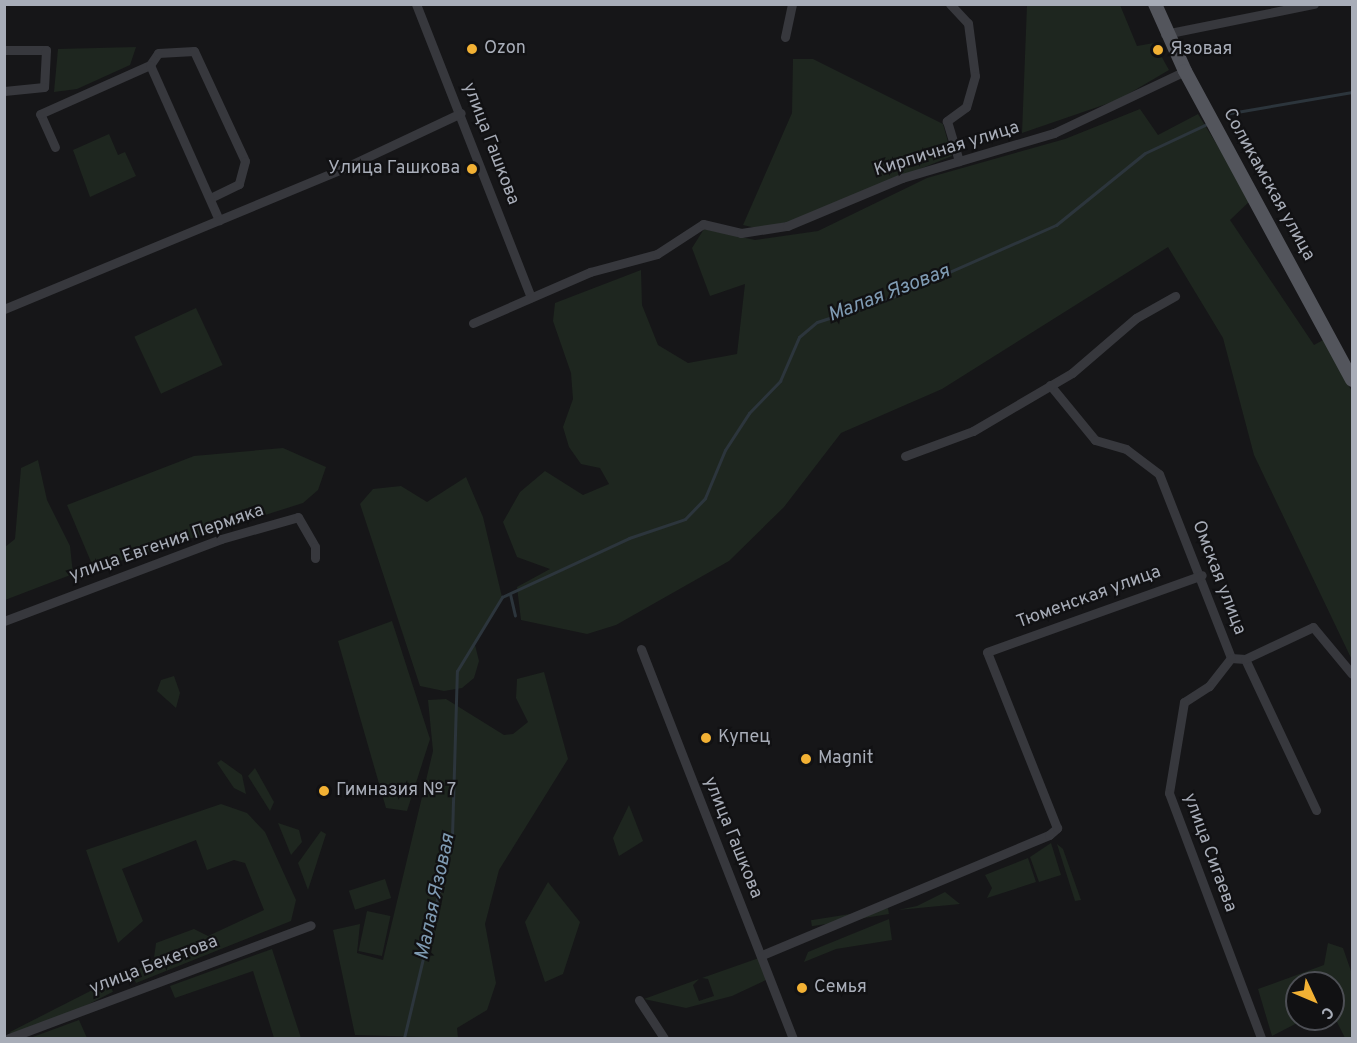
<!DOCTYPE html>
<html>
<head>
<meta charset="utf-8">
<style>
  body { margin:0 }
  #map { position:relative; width:1357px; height:1043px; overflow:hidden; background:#161618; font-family:Overpass,sans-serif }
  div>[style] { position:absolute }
  .green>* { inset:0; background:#1e261f; transform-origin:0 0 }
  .stream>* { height:3px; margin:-1.5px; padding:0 1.5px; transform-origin:1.5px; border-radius:1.5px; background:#2c353c }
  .minor>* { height:9px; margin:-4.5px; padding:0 4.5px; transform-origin:4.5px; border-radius:4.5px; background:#37383d }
  .primary>* { height:14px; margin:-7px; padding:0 7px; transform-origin:7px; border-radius:7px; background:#53555c }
  .dots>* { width:16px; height:16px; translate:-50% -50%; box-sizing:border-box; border:3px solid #111113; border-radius:50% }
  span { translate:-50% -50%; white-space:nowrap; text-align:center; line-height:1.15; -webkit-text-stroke:4.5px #111113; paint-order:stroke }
  .poi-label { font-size:18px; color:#a8adb8 }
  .left { translate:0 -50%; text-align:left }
  .right { translate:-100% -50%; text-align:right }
  .street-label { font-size:18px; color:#a8adb8 }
  .water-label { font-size:20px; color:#7f9bb3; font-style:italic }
  .frame { position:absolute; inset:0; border:6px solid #a8adb8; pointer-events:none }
  .north { position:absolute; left:1285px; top:971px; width:60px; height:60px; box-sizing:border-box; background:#111113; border:2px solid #4d4f55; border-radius:50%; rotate:134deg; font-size:16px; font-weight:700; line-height:24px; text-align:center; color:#a8adb8 }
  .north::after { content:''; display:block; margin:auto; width:21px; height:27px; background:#f2b134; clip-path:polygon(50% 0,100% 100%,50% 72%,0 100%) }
</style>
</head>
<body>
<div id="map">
  <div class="green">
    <div style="clip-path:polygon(1027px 5px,1120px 5px,1137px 46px,1154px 43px,1169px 70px,1118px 100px,1022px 133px)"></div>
    <div style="clip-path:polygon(136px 47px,130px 65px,77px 89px,54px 92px,58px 49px)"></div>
    <div style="clip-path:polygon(793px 59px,813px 59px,943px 124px,952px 156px,786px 223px,760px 229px,743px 225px,792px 113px)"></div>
    <div style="clip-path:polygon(1140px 109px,1158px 135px,1198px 114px,1251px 200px,1230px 220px,1314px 345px,1325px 339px,1352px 392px,1352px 660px,1254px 455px,1223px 338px,1168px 247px,942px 389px,841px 433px,784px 507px,729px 561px,616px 625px,587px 634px,521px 620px,517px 587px,550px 569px,517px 557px,503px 522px,520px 492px,545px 471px,583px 495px,609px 484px,600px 468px,581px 464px,569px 447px,563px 427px,573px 399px,571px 373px,553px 321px,555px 303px,641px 270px,642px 305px,658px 345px,688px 363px,737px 354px,745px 284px,710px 296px,692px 248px,704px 229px,755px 240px,818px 231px,927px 178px,1065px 139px)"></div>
    <div style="clip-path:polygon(109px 134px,118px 155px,125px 152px,136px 176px,90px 197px,73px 150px)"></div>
    <div style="left:196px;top:308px;width:63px;height:68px;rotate:65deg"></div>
    <div style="clip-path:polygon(283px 448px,326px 467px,318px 490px,303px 503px,94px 569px,67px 505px,194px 456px)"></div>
    <div style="clip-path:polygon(38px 460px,47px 500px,70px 546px,73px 574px,5px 600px,5px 547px,15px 539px,21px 468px)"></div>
    <div style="clip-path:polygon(466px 477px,483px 517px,502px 597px,475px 645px,479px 661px,474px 678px,462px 688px,444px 691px,420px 686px,360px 504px,373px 489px,401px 486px,427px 502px)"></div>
    <div style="clip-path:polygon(392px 621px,430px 739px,407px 811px,386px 808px,338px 641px)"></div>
    <div style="clip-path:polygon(544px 672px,568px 759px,499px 870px,485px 924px,496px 983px,487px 1010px,457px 1028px,458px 1038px,355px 1035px,333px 930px,360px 924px,357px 953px,383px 960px,433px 751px,428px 700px,446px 699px,504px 735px,513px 734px,528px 722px,516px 698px,517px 679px)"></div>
    <div style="clip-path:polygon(174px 676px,180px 693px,176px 708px,157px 691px,161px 680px)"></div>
    <div style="clip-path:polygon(221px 760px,242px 775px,246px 794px,234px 788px,217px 763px)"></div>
    <div style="clip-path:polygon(255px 768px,274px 802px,270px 811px,248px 776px)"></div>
    <div style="clip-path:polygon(221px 804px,247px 813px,265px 832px,296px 900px,291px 921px,136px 983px,132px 974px,154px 958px,156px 943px,194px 929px,208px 936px,264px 910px,245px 863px,234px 860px,207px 870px,196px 840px,122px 869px,143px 921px,118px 943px,86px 850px)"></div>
    <div style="clip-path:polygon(629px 805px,643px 841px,619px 856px,613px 838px)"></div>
    <div style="clip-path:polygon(278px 823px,299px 830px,302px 842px,291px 855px)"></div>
    <div style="clip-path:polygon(321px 831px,326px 834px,308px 890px,298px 863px)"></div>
    <div style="clip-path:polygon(1051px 843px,1061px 875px,1039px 882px,1030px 857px)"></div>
    <div style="clip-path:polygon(1057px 844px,1063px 849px,1081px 900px,1075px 901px)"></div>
    <div style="clip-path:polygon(1028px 858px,1036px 882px,987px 898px,992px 888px,985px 875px)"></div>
    <div style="left:385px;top:879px;width:20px;height:38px;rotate:72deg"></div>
    <div style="clip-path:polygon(548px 882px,580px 922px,563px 974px,545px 982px,525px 922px)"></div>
    <div style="clip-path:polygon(945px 892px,960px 904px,898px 910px,917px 906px)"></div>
    <div style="left:888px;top:908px;width:6px;height:78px;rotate:81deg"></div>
    <div style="left:367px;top:911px;width:24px;height:41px;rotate:12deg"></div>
    <div style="clip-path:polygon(889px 919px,892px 940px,836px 949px,804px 962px,808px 952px)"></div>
    <div style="clip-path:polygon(evenodd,1328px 943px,1343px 948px,1352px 974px,1352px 1038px,1345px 1038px,1337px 1022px,1303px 1020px,1272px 1036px,1258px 989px,1324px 965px,1328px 943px,1297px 983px,1333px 983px,1333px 1019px,1297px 1019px,1297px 983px)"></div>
    <div style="clip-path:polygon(272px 949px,301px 1038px,274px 1038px,253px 971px,175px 998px,170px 986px)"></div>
    <div style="clip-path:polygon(759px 958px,768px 979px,732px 996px,686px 1008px,644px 999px,699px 979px,693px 985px,699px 1001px,714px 996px,708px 979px,702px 978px)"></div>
    <div style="left:108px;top:982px;width:11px;height:110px;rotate:63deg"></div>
    <div style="clip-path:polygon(79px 1020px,87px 1038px,30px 1038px)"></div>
  </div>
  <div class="stream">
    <div style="left:1225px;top:114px;width:129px;rotate:-9.8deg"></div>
    <div style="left:510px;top:594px;width:22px;rotate:77deg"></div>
    <div style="left:404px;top:1038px;width:208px;rotate:-76.6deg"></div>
    <div style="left:452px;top:836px;width:165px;rotate:-88.3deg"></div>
    <div style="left:457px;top:671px;width:87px;rotate:-58.7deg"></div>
    <div style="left:502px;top:597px;width:140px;rotate:-24.9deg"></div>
    <div style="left:629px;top:538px;width:59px;rotate:-18.7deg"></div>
    <div style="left:685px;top:519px;width:29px;rotate:-46deg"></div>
    <div style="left:705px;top:498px;width:52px;rotate:-67.4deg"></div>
    <div style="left:725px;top:450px;width:44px;rotate:-57deg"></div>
    <div style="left:749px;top:413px;width:45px;rotate:-45.9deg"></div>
    <div style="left:780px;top:381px;width:48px;rotate:-66.6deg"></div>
    <div style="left:799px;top:337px;width:23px;rotate:-40deg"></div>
    <div style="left:817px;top:322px;width:75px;rotate:-17.9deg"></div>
    <div style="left:888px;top:299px;width:184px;rotate:-23.8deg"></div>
    <div style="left:1056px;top:225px;width:114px;rotate:-39deg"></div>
    <div style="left:1145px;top:153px;width:68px;rotate:-25.1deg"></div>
  </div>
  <div class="minor">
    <div style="left:416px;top:4px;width:315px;rotate:68.6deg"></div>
    <div style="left:950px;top:4px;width:26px;rotate:47deg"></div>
    <div style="left:968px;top:23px;width:53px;rotate:82.5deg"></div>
    <div style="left:975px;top:76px;width:32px;rotate:106deg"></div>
    <div style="left:966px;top:107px;width:24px;rotate:144deg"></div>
    <div style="left:947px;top:121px;width:42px;rotate:73.3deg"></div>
    <div style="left:1165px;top:34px;width:152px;rotate:-11.4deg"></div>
    <div style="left:785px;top:37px;width:34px;rotate:-78deg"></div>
    <div style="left:4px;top:50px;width:42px"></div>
    <div style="left:46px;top:50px;width:37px;rotate:93deg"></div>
    <div style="left:44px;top:87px;width:40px;rotate:174.3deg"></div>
    <div style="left:150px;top:65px;width:14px;rotate:-56deg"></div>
    <div style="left:158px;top:53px;width:36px;rotate:-3deg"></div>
    <div style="left:194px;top:51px;width:121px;rotate:65.1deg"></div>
    <div style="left:245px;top:161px;width:24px;rotate:105deg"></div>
    <div style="left:239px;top:184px;width:32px;rotate:154deg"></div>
    <div style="left:55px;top:147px;width:36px;rotate:-114deg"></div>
    <div style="left:40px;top:114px;width:120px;rotate:-24deg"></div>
    <div style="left:150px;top:65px;width:170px;rotate:66deg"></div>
    <div style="left:4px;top:309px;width:368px;rotate:-22.5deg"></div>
    <div style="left:344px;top:168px;width:129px;rotate:-25.2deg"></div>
    <div style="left:473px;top:323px;width:128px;rotate:-23.6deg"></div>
    <div style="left:590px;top:272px;width:69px;rotate:-15deg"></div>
    <div style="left:657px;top:254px;width:55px;rotate:-33.1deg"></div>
    <div style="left:703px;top:224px;width:39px;rotate:13deg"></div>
    <div style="left:741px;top:233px;width:47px;rotate:-8.7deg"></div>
    <div style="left:787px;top:226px;width:125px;rotate:-22.7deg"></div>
    <div style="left:902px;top:178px;width:159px;rotate:-16.5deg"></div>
    <div style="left:1054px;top:133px;width:145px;rotate:-25.3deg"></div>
    <div style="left:1050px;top:385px;width:71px;rotate:50.7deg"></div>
    <div style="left:1095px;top:440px;width:32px;rotate:16deg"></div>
    <div style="left:1126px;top:449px;width:41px;rotate:37.1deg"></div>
    <div style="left:1159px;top:474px;width:198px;rotate:68.6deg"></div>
    <div style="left:1231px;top:658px;width:14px;rotate:4deg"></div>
    <div style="left:1245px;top:659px;width:167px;rotate:64.8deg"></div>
    <div style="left:905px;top:456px;width:72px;rotate:-20.2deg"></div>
    <div style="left:973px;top:431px;width:115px;rotate:-30.4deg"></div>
    <div style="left:1072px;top:373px;width:84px;rotate:-40.7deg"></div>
    <div style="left:1136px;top:318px;width:45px;rotate:-29.4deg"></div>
    <div style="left:4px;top:621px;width:232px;rotate:-20.7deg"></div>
    <div style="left:221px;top:539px;width:80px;rotate:-15.9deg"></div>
    <div style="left:298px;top:517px;width:34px;rotate:60deg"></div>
    <div style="left:315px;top:547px;width:11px;rotate:90deg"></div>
    <div style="left:641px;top:649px;width:418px;rotate:68.7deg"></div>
    <div style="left:1231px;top:658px;width:36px;rotate:128deg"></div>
    <div style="left:1209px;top:686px;width:30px;rotate:147deg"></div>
    <div style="left:1184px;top:702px;width:92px;rotate:99.4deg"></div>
    <div style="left:1169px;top:793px;width:262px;rotate:69.4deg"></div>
    <div style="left:1245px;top:659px;width:75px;rotate:-25.2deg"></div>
    <div style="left:1313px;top:627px;width:61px;rotate:50.3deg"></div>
    <div style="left:762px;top:955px;width:311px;rotate:-22.7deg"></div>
    <div style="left:1049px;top:835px;width:11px;rotate:-41deg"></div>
    <div style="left:1057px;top:828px;width:189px;rotate:-111.7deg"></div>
    <div style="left:987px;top:652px;width:228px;rotate:-19.7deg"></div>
    <div style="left:639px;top:1000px;width:45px;rotate:56.7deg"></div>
    <div style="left:9px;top:1038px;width:322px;rotate:-20.5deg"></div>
  </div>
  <div class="primary">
    <div style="left:1155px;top:4px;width:73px;rotate:65.9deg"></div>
    <div style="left:1185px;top:71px;width:351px;rotate:61.6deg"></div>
  </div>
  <div class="dots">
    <div style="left:472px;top:49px;background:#f2b134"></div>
    <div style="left:1158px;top:50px;background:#f2b134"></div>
    <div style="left:472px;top:169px;background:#f2b134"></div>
    <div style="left:706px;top:738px;background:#f2b134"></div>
    <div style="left:806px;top:759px;background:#f2b134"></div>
    <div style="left:324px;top:791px;background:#f2b134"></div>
    <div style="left:802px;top:988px;background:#f2b134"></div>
  </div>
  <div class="poi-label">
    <span class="left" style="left:484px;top:49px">Ozon</span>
    <span class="left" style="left:1170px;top:50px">Язовая</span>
    <span class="right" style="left:460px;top:169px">Улица Гашкова</span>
    <span class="left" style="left:718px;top:738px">Купец</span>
    <span class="left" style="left:818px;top:759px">Magnit</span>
    <span class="left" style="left:336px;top:791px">Гимназия № 7</span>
    <span class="left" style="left:814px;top:988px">Семья</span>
  </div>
  <div class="street-label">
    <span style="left:490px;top:144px;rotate:69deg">улица Гашкова</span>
    <span style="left:947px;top:150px;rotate:-17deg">Кирпичная улица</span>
    <span style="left:1268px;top:185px;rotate:61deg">Соликамская улица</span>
    <span style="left:167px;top:544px;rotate:-19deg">улица Евгения Пермяка</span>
    <span style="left:1218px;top:578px;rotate:69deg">Омская улица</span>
    <span style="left:1089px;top:598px;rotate:-20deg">Тюменская улица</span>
    <span style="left:732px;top:838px;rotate:68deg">улица Гашкова</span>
    <span style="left:1209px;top:853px;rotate:70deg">улица Сигаева</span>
    <span style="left:154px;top:966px;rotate:-21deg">улица Бекетова</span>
  </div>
  <div class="water-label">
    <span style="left:889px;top:294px;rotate:-21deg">Малая Язовая</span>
    <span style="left:436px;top:897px;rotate:-78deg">Малая Язовая</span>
  </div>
  <div class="frame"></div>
  <div class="north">С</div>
</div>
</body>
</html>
